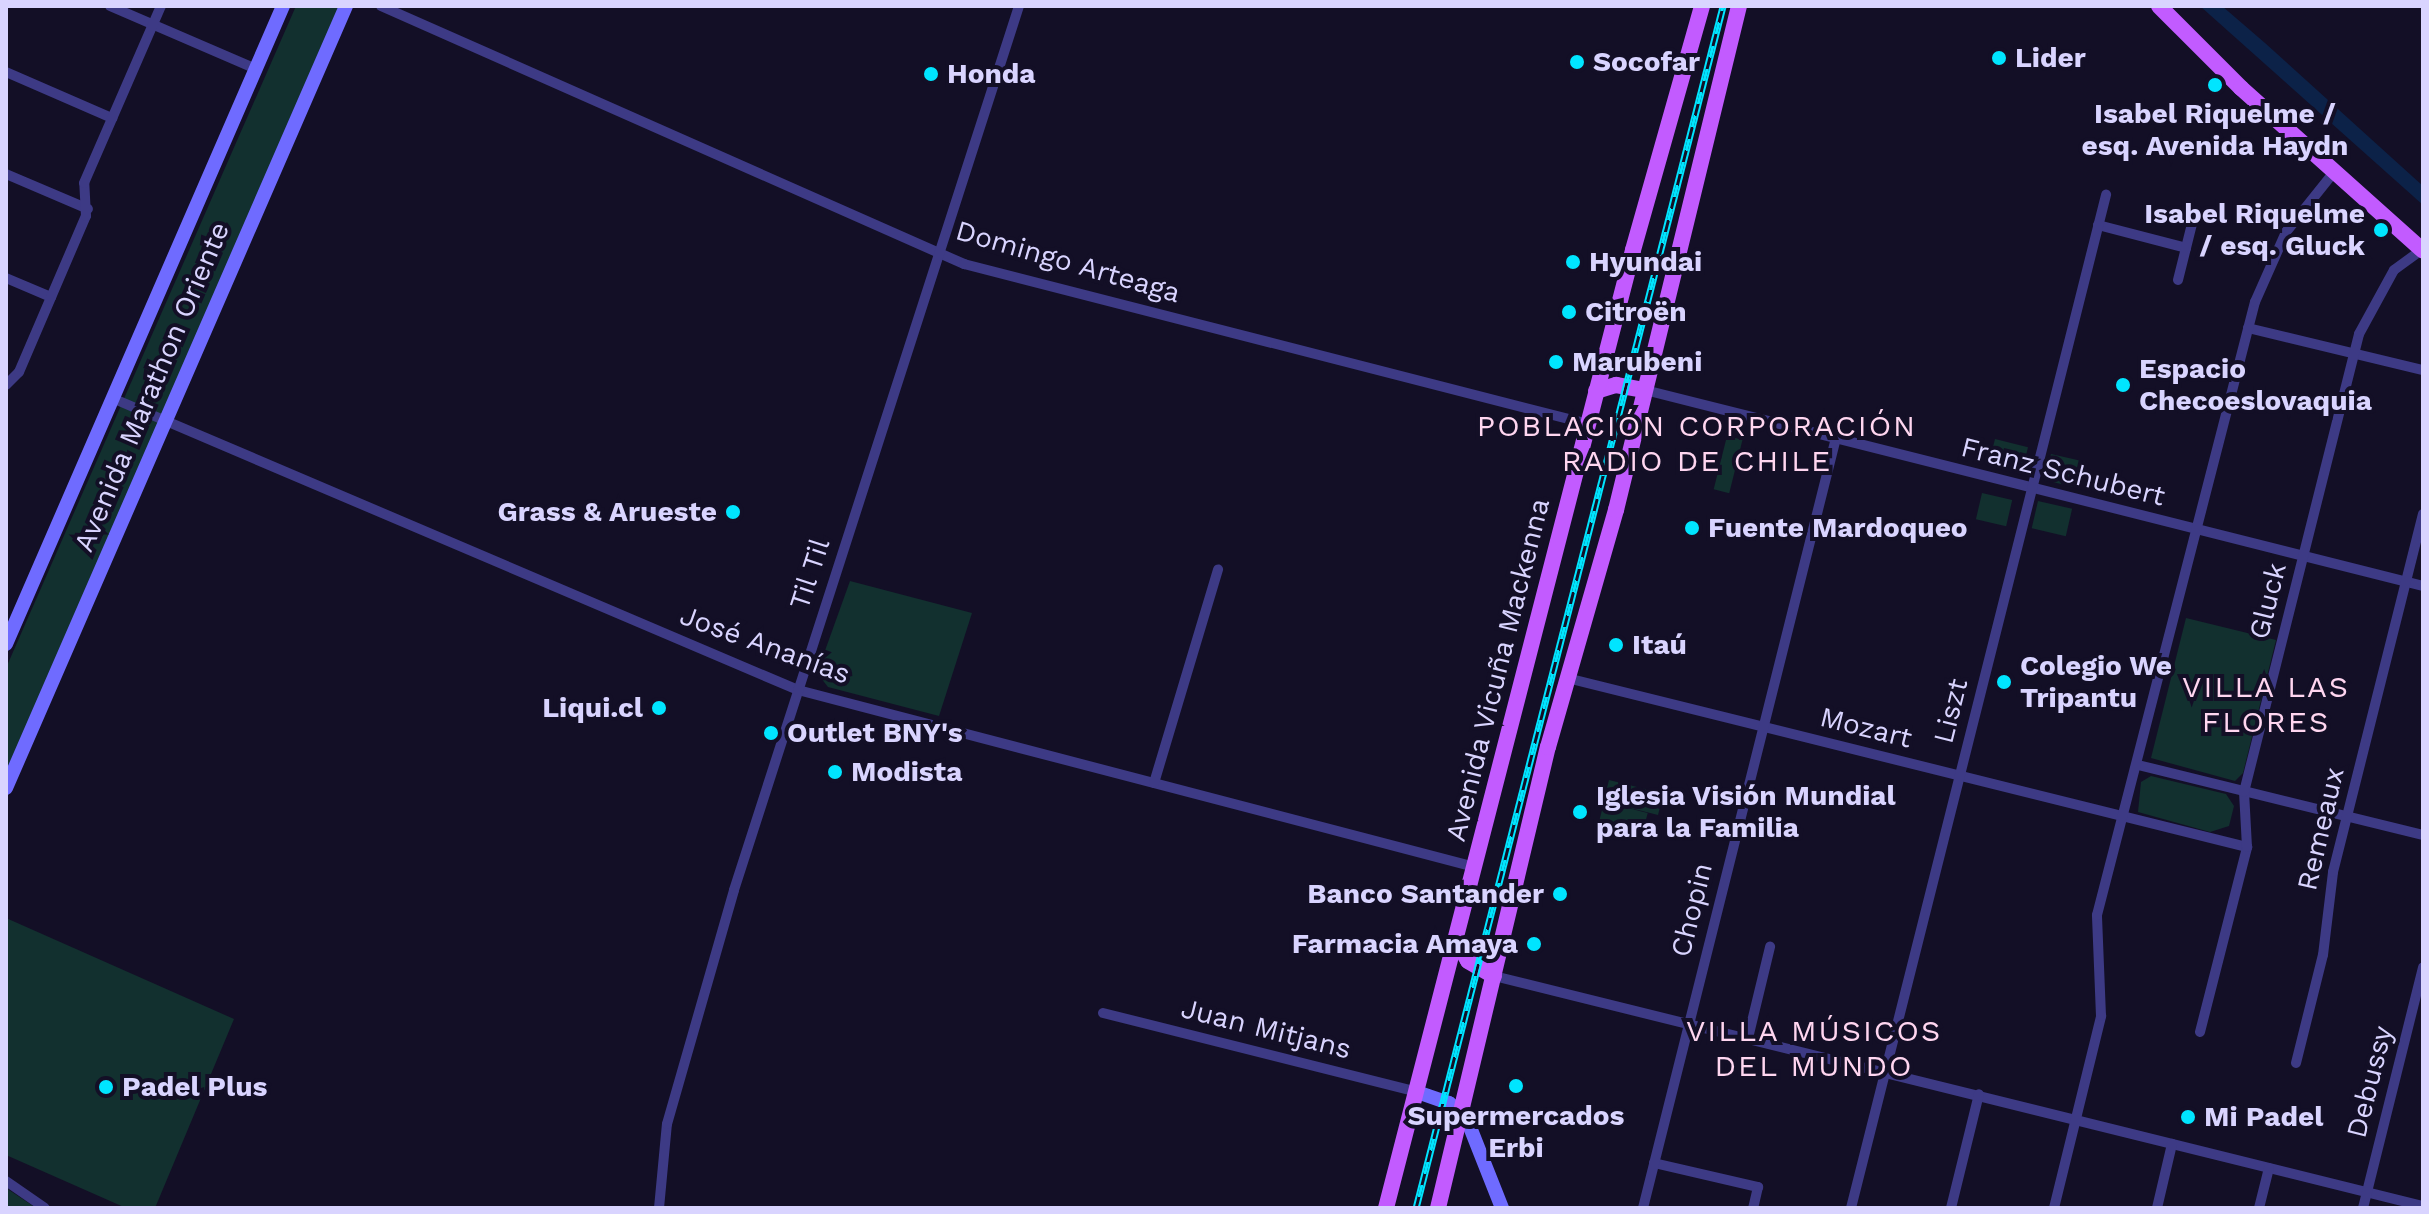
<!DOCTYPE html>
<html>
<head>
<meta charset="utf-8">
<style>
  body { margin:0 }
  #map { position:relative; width:2429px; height:1214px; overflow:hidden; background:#130f26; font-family:"Work Sans",sans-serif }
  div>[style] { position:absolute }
  .green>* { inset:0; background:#12302f; transform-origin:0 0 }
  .water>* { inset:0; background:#0c2248 }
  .street>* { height:10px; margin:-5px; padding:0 5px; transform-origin:5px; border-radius:5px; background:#3d3a85 }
  .secondary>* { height:14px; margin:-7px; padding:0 7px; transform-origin:7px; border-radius:7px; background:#6f6bff }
  .primary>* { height:16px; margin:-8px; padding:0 8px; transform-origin:8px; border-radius:8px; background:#c25bff }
  .rail>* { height:7px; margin-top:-3.5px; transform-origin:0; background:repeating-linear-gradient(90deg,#130f26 0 12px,#00e5ff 0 24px); box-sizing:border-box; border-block:2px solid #00e5ff }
  .dots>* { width:22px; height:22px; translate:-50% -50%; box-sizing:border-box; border:4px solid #130f26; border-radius:50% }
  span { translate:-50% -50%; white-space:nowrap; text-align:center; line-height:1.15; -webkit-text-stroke:8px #130f26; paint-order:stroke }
  .poi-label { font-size:28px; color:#d9d4ff; font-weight:700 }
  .left { translate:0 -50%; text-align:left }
  .right { translate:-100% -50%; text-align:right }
  .street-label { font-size:28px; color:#d9d4ff }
  .neighbourhood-label { font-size:30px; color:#ffd6f0; letter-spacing:2px }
  .frame { position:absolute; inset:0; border:8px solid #d9d4ff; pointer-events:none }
</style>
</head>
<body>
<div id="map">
  <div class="green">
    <div style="clip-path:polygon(296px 6px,341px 6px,6px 775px,6px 668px)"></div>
    <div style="left:1727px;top:436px;width:16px;height:55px;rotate:14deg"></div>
    <div style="left:1995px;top:439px;width:34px;height:27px;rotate:14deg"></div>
    <div style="left:2051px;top:454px;width:35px;height:27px;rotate:13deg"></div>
    <div style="left:1982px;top:493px;width:31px;height:27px;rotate:13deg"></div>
    <div style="left:2038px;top:501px;width:35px;height:28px;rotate:13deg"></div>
    <div style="clip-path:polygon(850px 581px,972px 613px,939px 716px,828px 687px,817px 673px)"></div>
    <div style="clip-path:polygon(2186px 618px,2276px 640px,2243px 773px,2235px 781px,2151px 758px)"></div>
    <div style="clip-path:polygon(2151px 776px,2226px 794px,2234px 806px,2229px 826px,2210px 832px,2138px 812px,2141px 782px)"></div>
    <div style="left:1609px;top:780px;width:56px;height:22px;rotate:14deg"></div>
    <div style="left:1604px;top:802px;width:45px;height:27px;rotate:14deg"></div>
    <div style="clip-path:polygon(6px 918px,234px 1019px,155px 1208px,126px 1208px,6px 1155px)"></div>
    <div style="clip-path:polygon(6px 1188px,36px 1208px,6px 1206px)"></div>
  </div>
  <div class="water">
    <div style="clip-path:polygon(2200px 6px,2222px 6px,2265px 43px,2423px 186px,2423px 205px)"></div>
  </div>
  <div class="street">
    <div style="left:110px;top:6px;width:159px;rotate:23.3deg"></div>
    <div style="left:381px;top:6px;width:638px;rotate:23.87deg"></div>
    <div style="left:964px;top:264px;width:644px;rotate:14.38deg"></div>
    <div style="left:6px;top:72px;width:116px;rotate:23.5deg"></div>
    <div style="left:6px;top:174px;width:89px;rotate:23.1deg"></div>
    <div style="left:2098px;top:225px;width:91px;rotate:14.6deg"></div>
    <div style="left:6px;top:278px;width:49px;rotate:22.9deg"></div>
    <div style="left:2178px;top:280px;width:66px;rotate:-76deg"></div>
    <div style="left:2248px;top:328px;width:180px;rotate:13.5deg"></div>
    <div style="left:6px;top:385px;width:18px;rotate:-45deg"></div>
    <div style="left:19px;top:372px;width:170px;rotate:-66.8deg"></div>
    <div style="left:86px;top:216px;width:33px;rotate:-93deg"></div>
    <div style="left:84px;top:183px;width:193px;rotate:-66.5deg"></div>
    <div style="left:1645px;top:390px;width:802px;rotate:14.14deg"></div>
    <div style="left:112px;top:398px;width:746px;rotate:23.06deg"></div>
    <div style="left:798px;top:690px;width:700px;rotate:14.65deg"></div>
    <div style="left:1567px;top:678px;width:701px;rotate:13.96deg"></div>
    <div style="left:2138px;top:765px;width:293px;rotate:13.8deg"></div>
    <div style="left:1154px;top:783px;width:223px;rotate:-73.3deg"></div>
    <div style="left:1494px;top:976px;width:957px;rotate:13.91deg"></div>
    <div style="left:1103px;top:1013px;width:324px;rotate:14.1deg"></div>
    <div style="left:2200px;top:1032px;width:191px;rotate:-75.7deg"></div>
    <div style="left:2247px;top:847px;width:55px;rotate:-93.1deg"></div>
    <div style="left:2244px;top:792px;width:472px;rotate:-75.9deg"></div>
    <div style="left:2359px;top:334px;width:73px;rotate:-61.3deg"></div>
    <div style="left:2394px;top:270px;width:34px;rotate:-36deg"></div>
    <div style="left:1748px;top:1038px;width:94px;rotate:-76.4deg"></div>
    <div style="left:2296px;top:1063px;width:111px;rotate:-76deg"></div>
    <div style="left:2323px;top:955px;width:84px;rotate:-83.1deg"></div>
    <div style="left:2333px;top:872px;width:369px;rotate:-75.9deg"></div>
    <div style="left:1654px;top:1163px;width:107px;rotate:13deg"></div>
    <div style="left:1758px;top:1187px;width:22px;rotate:103deg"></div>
    <div style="left:6px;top:1181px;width:47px;rotate:34.7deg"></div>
    <div style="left:659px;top:1208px;width:84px;rotate:-84.6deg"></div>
    <div style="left:667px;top:1124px;width:243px;rotate:-74deg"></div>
    <div style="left:734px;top:890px;width:929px;rotate:-72.13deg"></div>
    <div style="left:1643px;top:1208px;width:794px;rotate:-75.93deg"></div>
    <div style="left:1851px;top:1208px;width:1045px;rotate:-75.87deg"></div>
    <div style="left:1951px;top:1208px;width:117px;rotate:-76.2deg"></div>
    <div style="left:2054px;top:1208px;width:198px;rotate:-76.2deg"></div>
    <div style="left:2101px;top:1016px;width:101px;rotate:-92.3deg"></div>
    <div style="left:2097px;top:915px;width:633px;rotate:-75.55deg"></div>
    <div style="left:2255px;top:302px;width:77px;rotate:-66.1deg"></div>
    <div style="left:2286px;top:232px;width:77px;rotate:-51.3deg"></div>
    <div style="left:2157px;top:1208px;width:66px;rotate:-76.8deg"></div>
    <div style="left:2259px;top:1208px;width:41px;rotate:-76deg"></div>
    <div style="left:2363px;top:1208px;width:248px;rotate:-76deg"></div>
  </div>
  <div class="secondary">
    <div style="left:6px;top:644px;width:696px;rotate:-66.53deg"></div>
    <div style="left:6px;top:788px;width:853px;rotate:-66.5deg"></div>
    <div style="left:1417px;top:1092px;width:34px;rotate:19deg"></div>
    <div style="left:1449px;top:1103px;width:22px;rotate:39deg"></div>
    <div style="left:1466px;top:1117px;width:98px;rotate:68.4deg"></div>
  </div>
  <div class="primary">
    <div style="left:2159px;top:6px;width:116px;rotate:45deg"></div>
    <div style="left:2241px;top:88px;width:244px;rotate:41.8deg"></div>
    <div style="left:1596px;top:391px;width:21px;rotate:-17deg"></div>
    <div style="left:1616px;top:385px;width:29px;rotate:10deg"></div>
    <div style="left:1456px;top:940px;width:24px;rotate:60deg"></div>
    <div style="left:1468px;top:961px;width:30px;rotate:30deg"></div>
    <div style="left:1386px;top:1208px;width:989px;rotate:-75.54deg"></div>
    <div style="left:1633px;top:250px;width:254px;rotate:-74.2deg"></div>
    <div style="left:1438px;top:1208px;width:474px;rotate:-76.6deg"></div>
    <div style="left:1548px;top:747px;width:247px;rotate:-74deg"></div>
    <div style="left:1616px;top:510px;width:519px;rotate:-76.29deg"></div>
  </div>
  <div class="rail">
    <div style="left:1416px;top:1208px;width:1241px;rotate:-75.67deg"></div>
  </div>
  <div class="dots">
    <div style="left:1999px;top:58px;background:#00e5ff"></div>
    <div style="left:1577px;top:62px;background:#00e5ff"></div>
    <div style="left:931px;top:74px;background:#00e5ff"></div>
    <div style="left:2215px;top:85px;background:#00e5ff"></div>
    <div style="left:2381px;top:230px;background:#00e5ff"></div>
    <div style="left:1573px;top:262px;background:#00e5ff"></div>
    <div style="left:1569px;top:312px;background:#00e5ff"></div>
    <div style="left:1556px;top:362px;background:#00e5ff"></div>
    <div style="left:2123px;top:385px;background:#00e5ff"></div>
    <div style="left:733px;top:512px;background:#00e5ff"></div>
    <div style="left:1692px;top:528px;background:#00e5ff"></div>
    <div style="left:1616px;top:645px;background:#00e5ff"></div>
    <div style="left:2004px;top:682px;background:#00e5ff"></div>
    <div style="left:659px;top:708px;background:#00e5ff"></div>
    <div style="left:771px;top:733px;background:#00e5ff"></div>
    <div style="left:835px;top:772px;background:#00e5ff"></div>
    <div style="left:1580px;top:812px;background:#00e5ff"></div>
    <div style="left:1560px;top:894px;background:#00e5ff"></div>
    <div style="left:1534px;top:944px;background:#00e5ff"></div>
    <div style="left:1516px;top:1086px;background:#00e5ff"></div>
    <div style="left:106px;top:1087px;background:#00e5ff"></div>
    <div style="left:2188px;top:1117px;background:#00e5ff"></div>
  </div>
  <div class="poi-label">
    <span class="left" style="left:2015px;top:58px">Lider</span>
    <span class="left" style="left:1593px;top:62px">Socofar</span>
    <span class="left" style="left:947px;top:74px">Honda</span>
    <span style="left:2215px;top:130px">Isabel Riquelme /<br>esq. Avenida Haydn</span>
    <span class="right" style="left:2365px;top:230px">Isabel Riquelme<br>/ esq. Gluck</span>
    <span class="left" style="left:1589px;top:262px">Hyundai</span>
    <span class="left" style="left:1585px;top:312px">Citroën</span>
    <span class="left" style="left:1572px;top:362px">Marubeni</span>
    <span class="left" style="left:2139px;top:385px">Espacio<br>Checoeslovaquia</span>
    <span class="right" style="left:717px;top:512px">Grass &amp; Arueste</span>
    <span class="left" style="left:1708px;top:528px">Fuente Mardoqueo</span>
    <span class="left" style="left:1632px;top:645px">Itaú</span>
    <span class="left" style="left:2020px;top:682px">Colegio We<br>Tripantu</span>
    <span class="right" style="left:643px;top:708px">Liqui.cl</span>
    <span class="left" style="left:787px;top:733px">Outlet BNY's</span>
    <span class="left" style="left:851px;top:772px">Modista</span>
    <span class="left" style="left:1596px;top:812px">Iglesia Visión Mundial<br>para la Familia</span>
    <span class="right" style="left:1544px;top:894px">Banco Santander</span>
    <span class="right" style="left:1518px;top:944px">Farmacia Amaya</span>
    <span class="left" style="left:122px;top:1087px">Padel Plus</span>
    <span style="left:1516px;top:1132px">Supermercados<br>Erbi</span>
    <span class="left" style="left:2204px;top:1117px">Mi Padel</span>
  </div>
  <div class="street-label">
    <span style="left:1068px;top:262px;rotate:16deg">Domingo Arteaga</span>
    <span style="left:152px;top:387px;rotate:-67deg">Avenida Marathon Oriente</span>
    <span style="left:2063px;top:472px;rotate:14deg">Franz Schubert</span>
    <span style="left:810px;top:574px;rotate:-72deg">Til Til</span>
    <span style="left:2268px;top:601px;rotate:-76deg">Gluck</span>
    <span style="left:765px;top:645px;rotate:20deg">José Ananías</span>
    <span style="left:1498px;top:670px;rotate:-76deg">Avenida Vicuña Mackenna</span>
    <span style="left:1951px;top:711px;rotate:-76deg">Liszt</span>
    <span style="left:1866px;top:728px;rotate:14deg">Mozart</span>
    <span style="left:2321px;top:829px;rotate:-77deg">Remeaux</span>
    <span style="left:1692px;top:910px;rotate:-76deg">Chopin</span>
    <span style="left:1266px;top:1029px;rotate:14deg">Juan Mitjans</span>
    <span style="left:2370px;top:1082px;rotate:-76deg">Debussy</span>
  </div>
  <div class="neighbourhood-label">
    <span style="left:1697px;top:443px">POBLACIÓN CORPORACIÓN<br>RADIO DE CHILE</span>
    <span style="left:2266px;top:704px">VILLA LAS<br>FLORES</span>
    <span style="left:1814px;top:1048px">VILLA MÚSICOS<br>DEL MUNDO</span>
  </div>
  <div class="frame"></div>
</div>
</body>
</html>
